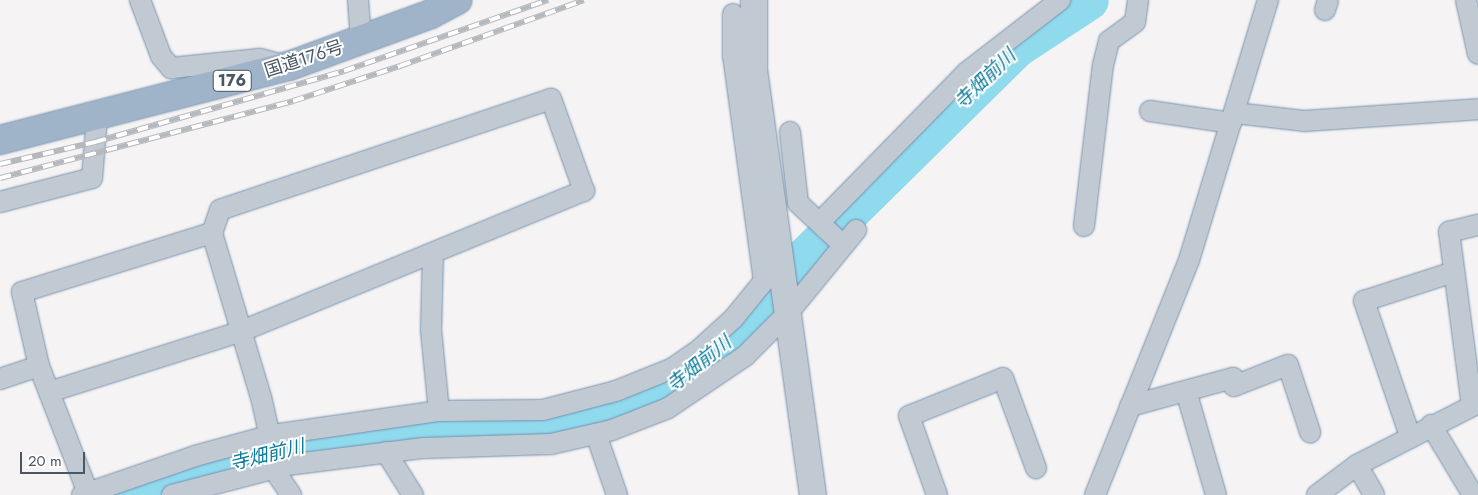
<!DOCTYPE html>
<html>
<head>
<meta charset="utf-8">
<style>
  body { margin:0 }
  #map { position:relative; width:1478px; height:495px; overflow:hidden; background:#f5f3f3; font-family:Jost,"Noto Sans JP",sans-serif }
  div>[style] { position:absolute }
  .river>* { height:39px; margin:-19.5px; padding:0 19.5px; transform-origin:19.5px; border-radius:19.5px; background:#90daee }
  .roads { filter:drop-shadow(0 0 1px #7690ad) drop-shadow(0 0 1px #7690ad) }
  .minor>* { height:20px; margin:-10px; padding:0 10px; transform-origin:10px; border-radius:10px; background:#c1cad2 }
  .tertiary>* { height:26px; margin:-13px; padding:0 13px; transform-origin:13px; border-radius:13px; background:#c1cad2 }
  .trunk>* { height:28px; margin:-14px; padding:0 14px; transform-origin:14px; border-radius:14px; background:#9fb4c9 }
  .rail>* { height:5.5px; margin-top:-2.75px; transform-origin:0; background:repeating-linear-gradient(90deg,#fff 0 11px,#b5b8bd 0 22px); box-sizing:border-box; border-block:1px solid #b5b8bd }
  span { translate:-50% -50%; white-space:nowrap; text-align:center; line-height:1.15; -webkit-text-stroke:4px #fff; paint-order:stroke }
  .shield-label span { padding:1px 4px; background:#fff; border:1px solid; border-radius:4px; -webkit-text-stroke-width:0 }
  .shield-label { font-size:16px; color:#4a5661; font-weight:700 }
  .street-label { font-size:18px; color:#4a5661 }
  .water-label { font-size:19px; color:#0c7c9b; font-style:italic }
  .scale { position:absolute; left:20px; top:452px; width:65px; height:22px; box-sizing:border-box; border:2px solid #4a5661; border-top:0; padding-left:6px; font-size:15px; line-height:18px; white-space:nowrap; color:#4a5661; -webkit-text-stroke:4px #fff; paint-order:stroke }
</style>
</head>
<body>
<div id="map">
  <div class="river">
    <div style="left:126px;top:495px;width:167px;rotate:-16.7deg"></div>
    <div style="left:286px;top:447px;width:307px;rotate:-5.4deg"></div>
    <div style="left:592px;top:418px;width:35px;rotate:-12deg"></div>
    <div style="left:626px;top:411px;width:54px;rotate:-26.6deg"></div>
    <div style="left:674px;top:387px;width:77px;rotate:-40.3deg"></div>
    <div style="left:733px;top:337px;width:91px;rotate:-47.2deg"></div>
    <div style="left:795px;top:270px;width:9px;rotate:-63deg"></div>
    <div style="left:799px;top:262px;width:305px;rotate:-44.6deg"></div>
    <div style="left:1016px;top:48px;width:87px;rotate:-33.3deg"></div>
  </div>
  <div class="roads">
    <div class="minor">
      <div style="left:140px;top:0;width:60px;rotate:69.4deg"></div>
      <div style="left:161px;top:56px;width:16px;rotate:50deg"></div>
      <div style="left:171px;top:68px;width:89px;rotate:-5.8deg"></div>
      <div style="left:260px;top:59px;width:28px;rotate:15deg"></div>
      <div style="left:358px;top:0;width:40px;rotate:85.7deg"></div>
      <div style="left:1466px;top:0;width:55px;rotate:77.5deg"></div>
      <div style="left:1325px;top:10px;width:10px;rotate:-73deg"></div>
      <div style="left:1150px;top:111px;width:82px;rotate:8.4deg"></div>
      <div style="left:1235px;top:113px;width:69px;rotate:6.6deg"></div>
      <div style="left:1304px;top:121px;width:174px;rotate:-3.9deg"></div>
      <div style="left:790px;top:132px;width:71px;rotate:83.6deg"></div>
      <div style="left:798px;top:203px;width:62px;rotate:43deg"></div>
      <div style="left:0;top:202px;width:95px;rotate:-14.6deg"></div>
      <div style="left:92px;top:178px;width:61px;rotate:-85.3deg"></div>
      <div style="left:821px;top:221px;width:209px;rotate:-45.6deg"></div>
      <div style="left:967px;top:72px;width:118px;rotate:-37.7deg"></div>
      <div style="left:1084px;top:226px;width:162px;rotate:-83.3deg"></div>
      <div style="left:1103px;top:65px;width:25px;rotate:-76deg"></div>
      <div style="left:1109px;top:41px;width:32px;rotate:-36deg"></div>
      <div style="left:1135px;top:22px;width:22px;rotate:-82deg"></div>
      <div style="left:433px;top:254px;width:76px;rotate:91.5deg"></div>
      <div style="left:431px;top:330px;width:81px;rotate:84.4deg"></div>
      <div style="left:0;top:379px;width:41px;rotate:-18.4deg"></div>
      <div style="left:1186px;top:391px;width:108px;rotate:73.9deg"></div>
      <div style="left:49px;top:392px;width:202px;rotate:-17.5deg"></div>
      <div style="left:242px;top:331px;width:370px;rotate:-22.3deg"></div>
      <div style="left:584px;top:191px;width:98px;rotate:-109.7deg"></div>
      <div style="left:551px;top:99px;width:349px;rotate:161.5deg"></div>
      <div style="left:220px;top:210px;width:24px;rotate:109deg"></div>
      <div style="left:1130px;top:406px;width:107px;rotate:-15.2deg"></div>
      <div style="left:1233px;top:378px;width:8px;rotate:83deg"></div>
      <div style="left:1234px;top:386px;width:58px;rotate:-21.3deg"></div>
      <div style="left:1288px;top:365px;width:71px;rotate:71.8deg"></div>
      <div style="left:1472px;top:406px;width:176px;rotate:-97.5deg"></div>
      <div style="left:1449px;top:232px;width:30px;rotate:-14deg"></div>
      <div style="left:1431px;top:425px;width:82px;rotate:59deg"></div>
      <div style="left:596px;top:434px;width:65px;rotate:71deg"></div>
      <div style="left:1410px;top:436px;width:143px;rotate:-108.8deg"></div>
      <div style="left:1364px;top:301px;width:95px;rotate:-17.9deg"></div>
      <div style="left:386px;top:452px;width:51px;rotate:57.9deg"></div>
      <div style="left:1357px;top:465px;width:34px;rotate:60deg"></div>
      <div style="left:88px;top:493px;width:136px;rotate:-111.1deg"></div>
      <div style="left:39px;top:366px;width:76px;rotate:-102.9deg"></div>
      <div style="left:22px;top:292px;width:199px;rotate:-17.3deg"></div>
      <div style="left:212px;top:233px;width:171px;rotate:73.4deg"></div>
      <div style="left:261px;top:397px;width:82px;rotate:77.3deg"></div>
      <div style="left:279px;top:477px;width:22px;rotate:56deg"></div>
      <div style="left:82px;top:495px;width:120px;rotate:-19deg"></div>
      <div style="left:195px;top:456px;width:80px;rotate:-15.3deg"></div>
      <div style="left:272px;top:435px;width:169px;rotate:-8.2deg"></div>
      <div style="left:439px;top:411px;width:104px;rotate:-0.6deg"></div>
      <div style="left:543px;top:410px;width:75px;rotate:-14.6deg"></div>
      <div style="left:616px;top:391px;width:61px;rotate:-22deg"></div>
      <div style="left:673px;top:368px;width:33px;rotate:-35deg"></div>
      <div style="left:700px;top:349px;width:45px;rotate:-42.3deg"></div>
      <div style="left:733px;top:319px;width:49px;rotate:-50.8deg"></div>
      <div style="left:764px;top:281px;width:227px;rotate:-97.8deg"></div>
      <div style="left:733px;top:56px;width:42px;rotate:-90deg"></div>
      <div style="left:172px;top:495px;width:119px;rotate:-14.6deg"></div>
      <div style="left:287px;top:465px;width:138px;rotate:-7.1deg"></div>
      <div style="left:424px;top:448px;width:127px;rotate:-1.8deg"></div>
      <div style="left:551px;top:444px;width:63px;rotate:-12.9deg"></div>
      <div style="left:612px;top:430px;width:60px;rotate:-21.4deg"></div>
      <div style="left:668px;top:408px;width:93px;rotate:-34deg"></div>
      <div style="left:745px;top:356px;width:62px;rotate:-45deg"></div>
      <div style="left:789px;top:312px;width:106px;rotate:-50.7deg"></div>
      <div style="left:937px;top:495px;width:84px;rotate:-109.5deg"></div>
      <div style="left:909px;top:416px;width:101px;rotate:-22deg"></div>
      <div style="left:1003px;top:378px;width:96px;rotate:69.9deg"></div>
      <div style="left:1095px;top:495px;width:253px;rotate:-68.2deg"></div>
      <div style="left:1189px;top:260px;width:272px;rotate:-73.1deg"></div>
      <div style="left:1317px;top:495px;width:50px;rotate:-36.9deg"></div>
      <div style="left:1357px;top:465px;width:136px;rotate:-27.1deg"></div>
    </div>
    <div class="tertiary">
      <div style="left:754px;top:0;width:70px;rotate:90deg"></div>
      <div style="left:754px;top:70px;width:429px;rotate:82.1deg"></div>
    </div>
    <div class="trunk">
      <div style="left:0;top:140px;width:298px;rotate:-14.4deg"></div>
      <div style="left:289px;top:66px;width:151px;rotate:-20.1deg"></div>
      <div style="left:431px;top:14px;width:30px;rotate:-28deg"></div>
    </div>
  </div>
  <div class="rail">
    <div style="left:0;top:164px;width:98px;rotate:-13deg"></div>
    <div style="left:95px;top:142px;width:259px;rotate:-15.9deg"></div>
    <div style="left:344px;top:71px;width:216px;rotate:-19.2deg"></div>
    <div style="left:0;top:178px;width:303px;rotate:-14.7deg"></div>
    <div style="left:293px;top:101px;width:113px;rotate:-18.1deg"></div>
    <div style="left:400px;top:66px;width:195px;rotate:-19.7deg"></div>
  </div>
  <div class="shield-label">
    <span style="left:232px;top:81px">176</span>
  </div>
  <div class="street-label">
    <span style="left:304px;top:59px;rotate:-18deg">国道176号</span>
  </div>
  <div class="water-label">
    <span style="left:985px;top:79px;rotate:-44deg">寺畑前川</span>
    <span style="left:699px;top:364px;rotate:-39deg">寺畑前川</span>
    <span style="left:267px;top:455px;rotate:-14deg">寺畑前川</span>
  </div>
  <div class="scale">20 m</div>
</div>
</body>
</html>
